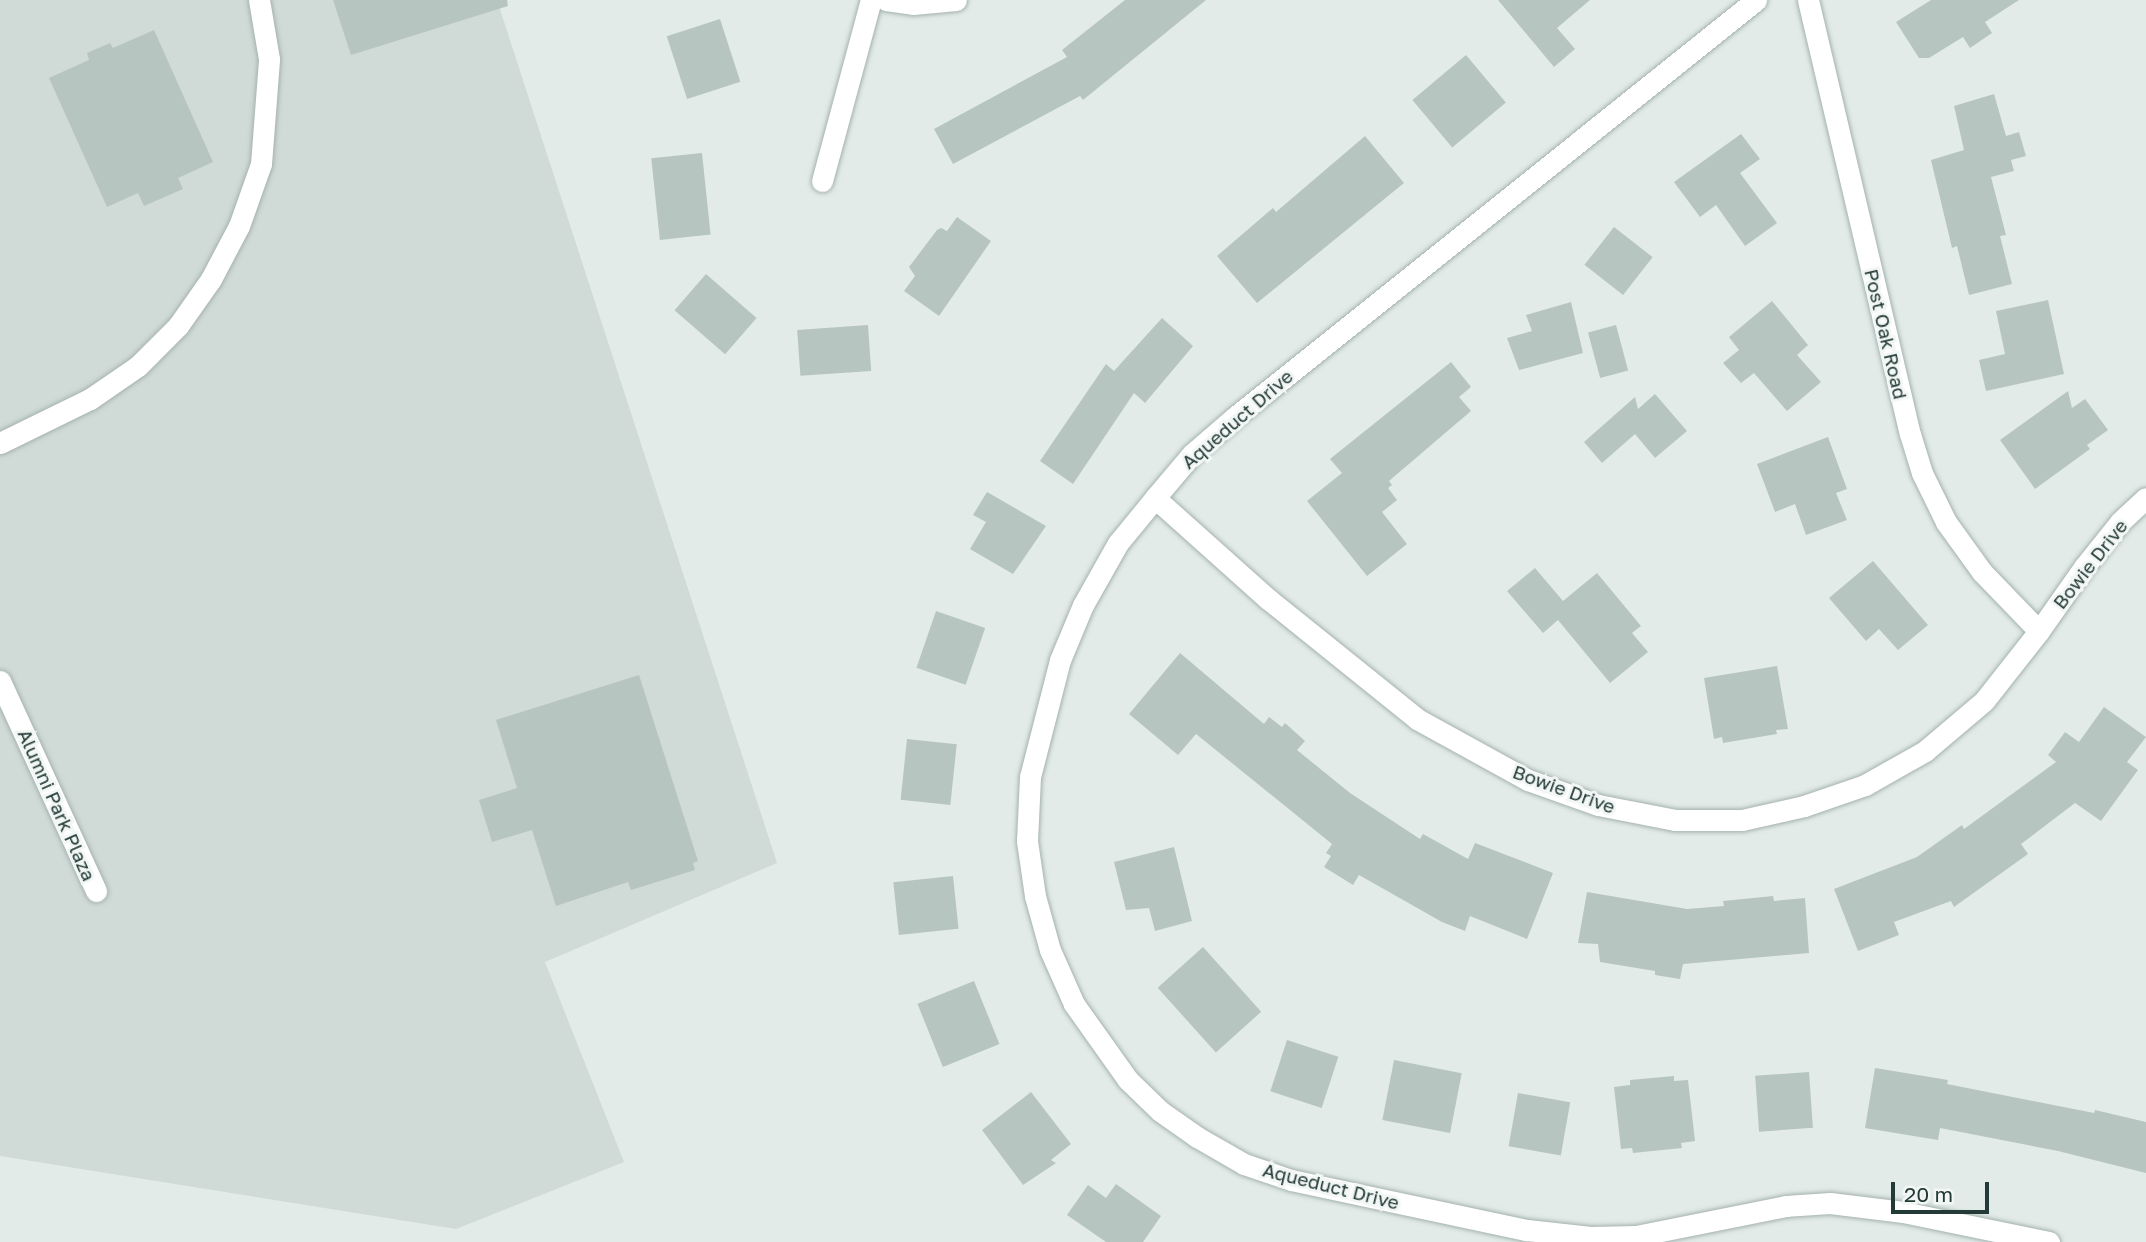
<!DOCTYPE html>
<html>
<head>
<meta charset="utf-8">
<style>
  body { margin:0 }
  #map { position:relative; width:2146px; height:1242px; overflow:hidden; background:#e2ebe8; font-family:"Golos Text",sans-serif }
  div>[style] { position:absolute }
  .built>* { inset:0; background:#d0dad7 }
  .building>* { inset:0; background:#b7c5c1; transform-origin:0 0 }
  .roads { filter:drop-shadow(0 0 2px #a5b2af) drop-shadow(0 0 2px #a5b2af) }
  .minor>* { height:21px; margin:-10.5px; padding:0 10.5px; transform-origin:10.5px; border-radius:10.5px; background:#fff }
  span { translate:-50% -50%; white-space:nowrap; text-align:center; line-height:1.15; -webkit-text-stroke:6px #f2f7f5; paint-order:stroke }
  .street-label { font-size:19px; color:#233a36 }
  .scale { position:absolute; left:1891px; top:1182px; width:98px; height:32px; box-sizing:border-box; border:4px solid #233a36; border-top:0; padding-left:9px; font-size:21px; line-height:24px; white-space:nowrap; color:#233a36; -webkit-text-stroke:5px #f2f7f5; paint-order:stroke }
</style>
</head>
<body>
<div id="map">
  <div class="built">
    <div style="clip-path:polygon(0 0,497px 0,777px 863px,545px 962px,624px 1162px,456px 1229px,0 1156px)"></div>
  </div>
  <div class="building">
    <div style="clip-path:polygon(333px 0,507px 0,508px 6px,351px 55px)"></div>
    <div style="clip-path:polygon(1125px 0,1206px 0,1083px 100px,1080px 96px,953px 164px,934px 129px,1067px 57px,1062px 50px)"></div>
    <div style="clip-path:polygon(1498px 0,1590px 0,1557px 28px,1575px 49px,1554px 67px)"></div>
    <div style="clip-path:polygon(1931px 0,2019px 0,1985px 22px,1992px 33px,1970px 48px,1963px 37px,1929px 58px,1919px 58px,1896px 22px)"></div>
    <div style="left:720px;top:19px;width:66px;height:56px;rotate:72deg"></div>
    <div style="clip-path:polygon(154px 30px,213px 162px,178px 178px,183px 189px,144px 206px,138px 193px,107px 207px,49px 78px,89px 60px,87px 53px,110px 43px,113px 48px)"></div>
    <div style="left:1466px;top:55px;width:62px;height:70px;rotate:50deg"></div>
    <div style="clip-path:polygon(1994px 94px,2006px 136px,2019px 132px,2026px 156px,2011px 160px,2014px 171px,1991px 177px,2006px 235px,2000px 236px,2012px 284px,1969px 295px,1957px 246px,1952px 248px,1931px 160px,1964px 150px,1954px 106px)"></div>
    <div style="clip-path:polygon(1741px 134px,1760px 159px,1740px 173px,1777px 223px,1745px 246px,1716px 205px,1700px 217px,1674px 182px)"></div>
    <div style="clip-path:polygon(1365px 136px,1404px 183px,1257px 303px,1217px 256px,1273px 208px,1276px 212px)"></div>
    <div style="left:702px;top:153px;width:82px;height:51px;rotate:84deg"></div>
    <div style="clip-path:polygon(957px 217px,991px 241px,939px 316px,904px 291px,915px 276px,909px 267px,937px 230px,941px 228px,947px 231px)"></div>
    <div style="left:1614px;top:227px;width:49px;height:48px;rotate:38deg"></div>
    <div style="left:706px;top:274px;width:67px;height:48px;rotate:41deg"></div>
    <div style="clip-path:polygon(2048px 300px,2064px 374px,1986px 391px,1979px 360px,2005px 354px,1996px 311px)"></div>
    <div style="clip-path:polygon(1772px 301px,1808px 345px,1797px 355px,1821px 382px,1787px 411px,1754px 373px,1741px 383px,1723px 363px,1739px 350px,1729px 337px)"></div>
    <div style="clip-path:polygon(1571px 302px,1583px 353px,1519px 370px,1507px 338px,1532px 331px,1526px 315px)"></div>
    <div style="clip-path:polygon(1162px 318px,1193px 346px,1145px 403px,1134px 393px,1073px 484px,1040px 461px,1106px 364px,1114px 371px)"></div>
    <div style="left:868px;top:325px;width:46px;height:71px;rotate:86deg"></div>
    <div style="left:1616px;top:325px;width:47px;height:29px;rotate:75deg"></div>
    <div style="clip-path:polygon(1451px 362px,1471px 387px,1459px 397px,1471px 411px,1389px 481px,1392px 485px,1388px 488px,1397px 500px,1382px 512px,1407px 544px,1367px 576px,1307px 501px,1342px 473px,1330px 459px)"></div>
    <div style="clip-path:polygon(2068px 391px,2072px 408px,2085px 399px,2108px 430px,2087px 445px,2090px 449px,2035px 489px,2000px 440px)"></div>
    <div style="clip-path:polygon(1655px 394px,1687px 431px,1655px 458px,1635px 434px,1602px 463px,1584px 442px,1635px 397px,1638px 409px)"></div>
    <div style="clip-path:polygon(1828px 437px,1847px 489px,1836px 493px,1847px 520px,1806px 535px,1795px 504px,1775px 512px,1757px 464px)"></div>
    <div style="clip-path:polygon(987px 492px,1046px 526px,1013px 574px,970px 549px,986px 522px,973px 515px)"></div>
    <div style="clip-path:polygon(1873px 561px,1928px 625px,1898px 650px,1879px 629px,1866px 641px,1829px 598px)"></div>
    <div style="clip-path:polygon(1535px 568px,1563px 601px,1597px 573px,1641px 626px,1632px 633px,1648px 652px,1610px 683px,1558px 620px,1543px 633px,1507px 591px)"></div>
    <div style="left:936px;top:611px;width:52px;height:60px;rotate:19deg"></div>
    <div style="clip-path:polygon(1180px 653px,1264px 724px,1269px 717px,1282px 727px,1285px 723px,1305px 741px,1297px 750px,1350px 793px,1420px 839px,1423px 834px,1468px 859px,1475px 843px,1553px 873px,1527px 939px,1470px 916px,1465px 931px,1442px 922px,1359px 875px,1353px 885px,1324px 867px,1331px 856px,1326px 853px,1332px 844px,1196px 734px,1178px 755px,1129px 714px)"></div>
    <div style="clip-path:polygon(1777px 666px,1788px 729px,1776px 730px,1777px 734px,1723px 743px,1722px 737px,1714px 739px,1704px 678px)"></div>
    <div style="clip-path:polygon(639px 675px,698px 861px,693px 863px,695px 870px,631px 890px,628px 882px,556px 906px,532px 830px,492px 842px,479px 800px,517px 788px,496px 720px)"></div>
    <div style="clip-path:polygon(2104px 707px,2146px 737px,2127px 762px,2138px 770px,2101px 821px,2075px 803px,2021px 844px,2028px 854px,1954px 907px,1951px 901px,1894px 922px,1899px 935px,1858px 951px,1834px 889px,1917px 857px,1962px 825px,1964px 829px,2056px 762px,2048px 755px,2065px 732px,2079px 742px)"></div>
    <div style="left:907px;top:739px;width:50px;height:61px;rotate:6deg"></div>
    <div style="clip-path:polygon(1174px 847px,1192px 921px,1155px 931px,1149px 908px,1126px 910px,1114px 862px)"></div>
    <div style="left:953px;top:876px;width:53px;height:60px;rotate:84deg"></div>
    <div style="clip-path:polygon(1587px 892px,1687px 909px,1724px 906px,1723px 901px,1773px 896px,1774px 901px,1805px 898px,1809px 953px,1683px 964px,1680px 979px,1655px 975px,1655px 971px,1600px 962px,1598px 944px,1578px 943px)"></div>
    <div style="left:1203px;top:947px;width:87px;height:61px;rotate:48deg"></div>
    <div style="left:974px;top:981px;width:68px;height:61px;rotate:68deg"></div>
    <div style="left:1287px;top:1040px;width:54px;height:54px;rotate:18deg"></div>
    <div style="left:1394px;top:1060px;width:69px;height:61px;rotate:11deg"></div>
    <div style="clip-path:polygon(1875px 1068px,1948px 1080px,1947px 1084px,2094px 1113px,2095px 1110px,2146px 1122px,2146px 1173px,2058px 1151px,1940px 1128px,1938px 1140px,1865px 1128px)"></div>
    <div style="left:1809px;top:1072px;width:56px;height:54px;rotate:86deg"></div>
    <div style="clip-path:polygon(1674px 1076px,1674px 1081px,1688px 1080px,1695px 1141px,1681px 1143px,1682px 1148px,1633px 1153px,1632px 1148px,1621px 1149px,1614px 1087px,1630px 1085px,1630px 1080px)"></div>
    <div style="clip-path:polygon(1031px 1092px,1071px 1144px,1051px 1160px,1056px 1163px,1023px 1185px,982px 1130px)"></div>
    <div style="left:1518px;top:1093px;width:53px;height:54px;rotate:10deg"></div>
    <div style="clip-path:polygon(1116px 1184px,1161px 1216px,1143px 1242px,1106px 1242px,1067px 1215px,1088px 1185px,1106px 1198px)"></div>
  </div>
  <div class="roads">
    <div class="minor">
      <div style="left:886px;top:0;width:27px;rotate:8deg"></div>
      <div style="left:913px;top:4px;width:43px;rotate:-5.3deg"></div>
      <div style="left:1756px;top:0;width:667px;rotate:141.33deg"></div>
      <div style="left:1235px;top:417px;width:57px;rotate:139.3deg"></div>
      <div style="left:1192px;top:454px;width:57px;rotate:130.1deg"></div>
      <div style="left:1155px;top:498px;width:58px;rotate:129.4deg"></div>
      <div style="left:1118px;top:543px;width:71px;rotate:119.4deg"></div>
      <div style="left:1083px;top:605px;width:60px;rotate:112.7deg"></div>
      <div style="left:1060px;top:660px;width:121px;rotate:104.4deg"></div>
      <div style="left:1030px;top:777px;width:64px;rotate:92.7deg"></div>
      <div style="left:1027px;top:841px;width:56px;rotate:81.7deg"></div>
      <div style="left:1035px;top:896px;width:56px;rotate:74.5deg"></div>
      <div style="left:1050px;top:950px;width:59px;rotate:66deg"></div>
      <div style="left:1074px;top:1004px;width:93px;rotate:54.6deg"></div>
      <div style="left:1128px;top:1080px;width:45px;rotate:44.1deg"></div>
      <div style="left:1160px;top:1111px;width:45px;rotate:35.1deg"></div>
      <div style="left:1197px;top:1137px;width:54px;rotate:29.9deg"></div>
      <div style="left:1244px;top:1164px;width:50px;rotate:18.8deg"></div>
      <div style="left:1291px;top:1180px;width:241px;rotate:12deg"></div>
      <div style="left:1527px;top:1230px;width:64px;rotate:6.2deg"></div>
      <div style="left:1591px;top:1237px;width:45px;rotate:-1.3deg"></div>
      <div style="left:1636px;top:1236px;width:153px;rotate:-11.3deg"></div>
      <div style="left:1786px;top:1206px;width:44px;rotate:-3.9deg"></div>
      <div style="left:1830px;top:1203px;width:74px;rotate:7deg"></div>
      <div style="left:1903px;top:1212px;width:149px;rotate:11.6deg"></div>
      <div style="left:1808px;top:0;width:446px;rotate:76.8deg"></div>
      <div style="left:1910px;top:434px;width:41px;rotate:72.9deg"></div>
      <div style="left:1922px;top:473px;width:55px;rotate:63.9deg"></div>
      <div style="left:1946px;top:522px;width:62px;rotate:54.2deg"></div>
      <div style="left:1982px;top:572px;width:82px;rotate:46deg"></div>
      <div style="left:822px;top:181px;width:188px;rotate:-74.9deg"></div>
      <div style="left:0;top:443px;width:100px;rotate:-26.1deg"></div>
      <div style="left:90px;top:399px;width:58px;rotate:-34.5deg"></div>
      <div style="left:138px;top:366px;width:57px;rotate:-45deg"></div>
      <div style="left:178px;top:326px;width:57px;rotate:-54.9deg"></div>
      <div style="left:211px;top:279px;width:60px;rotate:-62.2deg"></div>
      <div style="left:239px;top:226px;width:66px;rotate:-70.5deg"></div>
      <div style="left:261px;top:164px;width:105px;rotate:-85.6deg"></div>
      <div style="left:269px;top:59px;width:60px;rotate:-99.6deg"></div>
      <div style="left:1155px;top:498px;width:152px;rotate:41.8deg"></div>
      <div style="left:1268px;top:599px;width:191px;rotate:38.8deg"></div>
      <div style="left:1417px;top:719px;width:127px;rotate:28.8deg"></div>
      <div style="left:1528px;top:780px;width:74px;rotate:19.7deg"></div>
      <div style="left:1598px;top:805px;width:78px;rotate:11deg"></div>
      <div style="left:1675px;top:820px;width:67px"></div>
      <div style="left:1742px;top:820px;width:64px;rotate:-12.7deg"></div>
      <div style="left:1804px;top:806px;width:65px;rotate:-19deg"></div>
      <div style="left:1865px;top:785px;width:69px;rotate:-29.5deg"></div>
      <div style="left:1925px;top:751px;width:77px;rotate:-40.3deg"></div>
      <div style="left:1984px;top:701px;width:89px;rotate:-51.8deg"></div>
      <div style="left:2039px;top:631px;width:78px;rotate:-54.9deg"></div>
      <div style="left:2084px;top:567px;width:58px;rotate:-51.3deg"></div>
      <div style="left:2120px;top:522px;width:35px;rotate:-43deg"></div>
      <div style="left:0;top:681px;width:231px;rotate:65.4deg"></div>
    </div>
  </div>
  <div class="street-label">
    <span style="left:1886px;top:334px;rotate:77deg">Post Oak Road</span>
    <span style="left:1237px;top:419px;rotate:-41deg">Aqueduct Drive</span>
    <span style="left:2090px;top:564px;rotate:-52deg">Bowie Drive</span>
    <span style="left:1564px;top:789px;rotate:20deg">Bowie Drive</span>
    <span style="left:57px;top:805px;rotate:66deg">Alumni Park Plaza</span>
    <span style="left:1331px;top:1186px;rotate:14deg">Aqueduct Drive</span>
  </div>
  <div class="scale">20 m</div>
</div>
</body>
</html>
